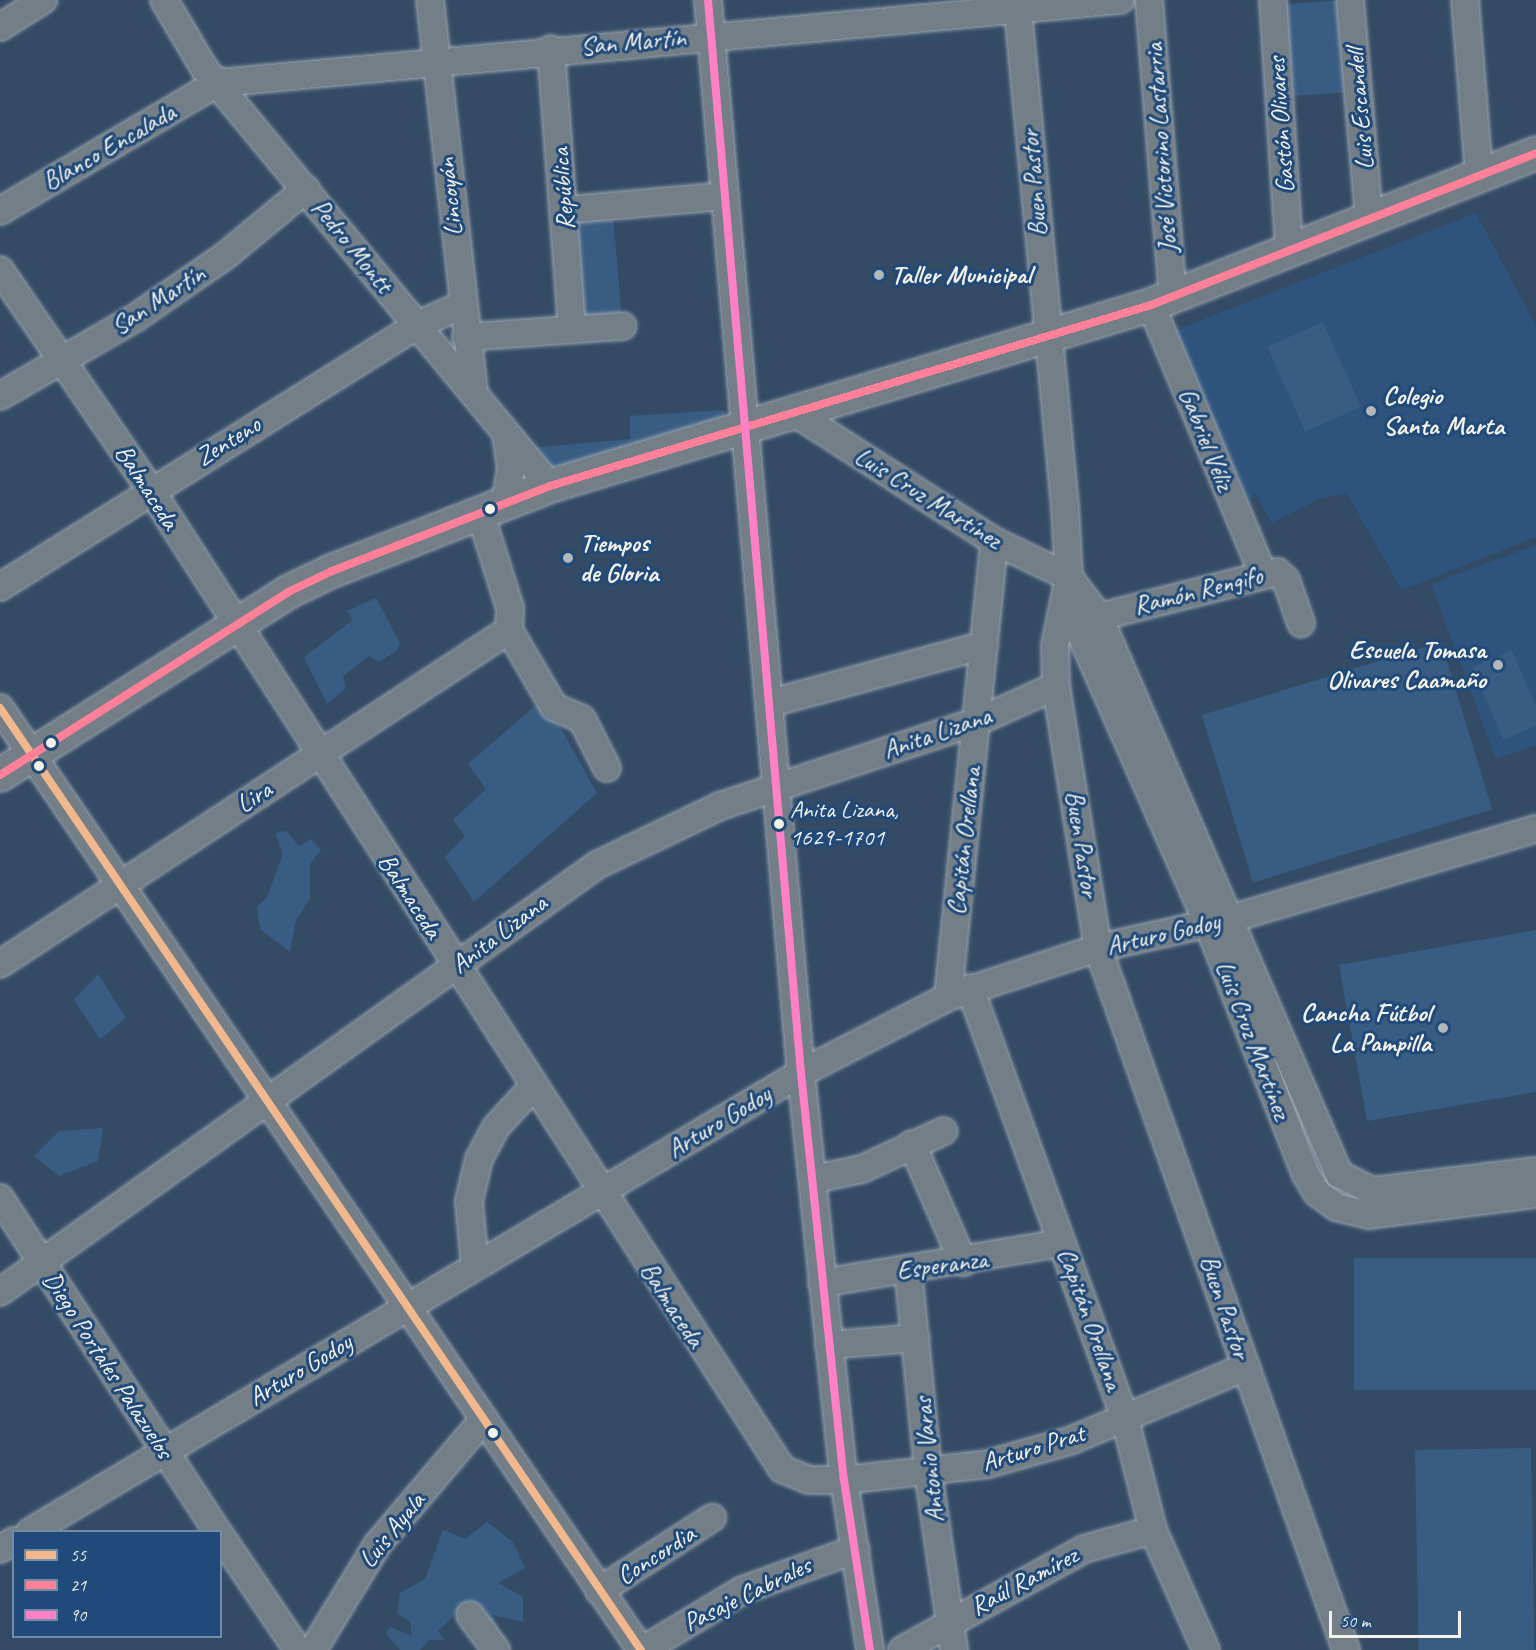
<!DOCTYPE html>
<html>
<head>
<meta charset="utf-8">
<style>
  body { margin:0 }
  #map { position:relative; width:1536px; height:1650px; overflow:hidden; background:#344b65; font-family:Caveat,sans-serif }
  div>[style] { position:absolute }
  .built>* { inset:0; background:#2e547d }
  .green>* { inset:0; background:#395c83; transform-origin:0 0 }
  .roads { filter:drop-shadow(0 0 2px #9ba5af) drop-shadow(0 0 2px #9ba5af) }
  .minor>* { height:26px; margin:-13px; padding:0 13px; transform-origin:13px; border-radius:13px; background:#737e87 }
  .major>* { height:32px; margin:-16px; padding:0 16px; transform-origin:16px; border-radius:16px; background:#737e87 }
  .bus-1>* { height:8px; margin:-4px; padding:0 4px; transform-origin:4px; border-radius:4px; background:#f1b78d }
  .bus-2>* { height:8px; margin:-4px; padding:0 4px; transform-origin:4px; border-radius:4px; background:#ff8098 }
  .bus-3>* { height:8px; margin:-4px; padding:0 4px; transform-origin:4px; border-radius:4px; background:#ff80c5 }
  .dots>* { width:16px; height:16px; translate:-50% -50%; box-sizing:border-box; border:3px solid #1f4a7a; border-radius:50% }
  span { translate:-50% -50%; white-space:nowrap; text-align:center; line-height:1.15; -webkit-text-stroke:6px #1f4a7a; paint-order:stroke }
  .bus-label { font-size:24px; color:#f4f1e8 }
  .left { translate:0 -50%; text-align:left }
  .street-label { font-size:26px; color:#f4f1e8 }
  .poi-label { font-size:26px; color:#f4f1e8; font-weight:700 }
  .right { translate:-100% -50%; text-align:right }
  .legend { position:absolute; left:12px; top:1530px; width:210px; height:108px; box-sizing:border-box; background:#1f4a7a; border:2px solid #748da6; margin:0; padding:8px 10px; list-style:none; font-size:18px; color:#f4f1e8 }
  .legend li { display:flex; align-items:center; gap:12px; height:30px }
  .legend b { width:30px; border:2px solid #748da6 }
  .scale { position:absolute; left:1329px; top:1611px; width:132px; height:27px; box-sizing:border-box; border:3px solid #f4f1e8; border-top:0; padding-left:8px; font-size:18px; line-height:21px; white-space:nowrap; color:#f4f1e8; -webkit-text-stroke:4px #1f4a7a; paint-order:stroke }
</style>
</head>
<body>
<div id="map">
  <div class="built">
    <div style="clip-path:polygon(1476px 213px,1536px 326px,1536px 537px,1402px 590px,1347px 494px,1324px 497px,1272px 523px,1255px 493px,1244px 507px,1176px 330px)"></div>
    <div style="clip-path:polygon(1536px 545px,1536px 745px,1496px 759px,1431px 584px)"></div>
  </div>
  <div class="green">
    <div style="left:1347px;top:0;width:92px;height:69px;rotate:86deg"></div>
    <div style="left:613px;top:217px;width:100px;height:38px;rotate:85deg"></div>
    <div style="left:1323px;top:322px;width:93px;height:61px;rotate:66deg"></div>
    <div style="clip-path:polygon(724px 410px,725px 420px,554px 469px,530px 448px,630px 439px,630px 416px)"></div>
    <div style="clip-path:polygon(376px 598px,400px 643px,396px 651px,379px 662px,369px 656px,343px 676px,346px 688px,327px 704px,304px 657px,353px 620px,347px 611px)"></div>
    <div style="left:1441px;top:642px;width:175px;height:250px;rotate:73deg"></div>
    <div style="clip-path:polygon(1512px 650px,1536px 706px,1536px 726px,1503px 740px,1472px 667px)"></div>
    <div style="clip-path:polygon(544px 698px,597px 793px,474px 902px,445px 857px,465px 836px,453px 820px,486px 789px,468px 764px)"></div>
    <div style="clip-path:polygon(286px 831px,299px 846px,311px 839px,321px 850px,310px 864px,310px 899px,296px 920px,290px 952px,260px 929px,257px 907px,267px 897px,283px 854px,275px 833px)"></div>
    <div style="clip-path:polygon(1536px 930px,1536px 1092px,1367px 1121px,1339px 965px)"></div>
    <div style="clip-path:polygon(98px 974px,126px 1018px,100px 1039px,74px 1000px)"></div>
    <div style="clip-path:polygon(103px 1128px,98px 1161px,59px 1176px,34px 1156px,59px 1131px)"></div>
    <div style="left:1536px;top:1258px;width:132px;height:182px;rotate:90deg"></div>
    <div style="left:1531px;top:1448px;width:202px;height:116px;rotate:89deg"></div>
    <div style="clip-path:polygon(487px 1522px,513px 1542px,525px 1568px,498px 1583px,523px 1597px,523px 1622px,492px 1615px,502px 1638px,465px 1604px,438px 1631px,445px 1640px,429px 1640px,420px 1650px,400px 1650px,386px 1634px,390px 1627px,412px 1636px,410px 1622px,397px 1613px,400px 1593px,425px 1579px,443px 1530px,465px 1539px)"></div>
  </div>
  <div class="roads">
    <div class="minor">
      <div style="left:164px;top:0;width:79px;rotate:59.5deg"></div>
      <div style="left:204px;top:68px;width:543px;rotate:50.38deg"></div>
      <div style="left:430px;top:0;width:396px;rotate:83.6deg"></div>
      <div style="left:708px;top:0;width:1077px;rotate:85.05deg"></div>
      <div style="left:801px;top:1073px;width:409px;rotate:84deg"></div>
      <div style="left:844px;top:1480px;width:172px;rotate:81.3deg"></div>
      <div style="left:1017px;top:0;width:509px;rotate:84.59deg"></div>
      <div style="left:1065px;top:507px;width:70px;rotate:86.7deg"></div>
      <div style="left:1069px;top:577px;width:69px;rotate:101.6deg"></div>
      <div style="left:1055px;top:645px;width:41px;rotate:88.6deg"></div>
      <div style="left:1056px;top:686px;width:265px;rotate:80.9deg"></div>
      <div style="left:1098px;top:948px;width:745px;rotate:70.54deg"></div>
      <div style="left:1149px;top:0;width:297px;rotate:85.4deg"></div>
      <div style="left:1273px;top:0;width:251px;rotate:86.3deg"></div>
      <div style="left:1350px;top:0;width:219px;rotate:85deg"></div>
      <div style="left:1465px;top:0;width:176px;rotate:85.4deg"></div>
      <div style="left:0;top:27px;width:51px;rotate:-32.1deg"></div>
      <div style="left:551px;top:49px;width:281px;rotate:85.7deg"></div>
      <div style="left:565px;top:210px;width:161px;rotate:-5deg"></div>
      <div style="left:0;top:211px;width:252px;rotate:-30.5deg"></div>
      <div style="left:217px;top:83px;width:907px;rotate:-5.25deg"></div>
      <div style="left:0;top:270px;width:265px;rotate:55.6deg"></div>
      <div style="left:150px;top:489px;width:1166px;rotate:57.18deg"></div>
      <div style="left:782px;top:1469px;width:29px;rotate:22deg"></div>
      <div style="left:809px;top:1480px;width:35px"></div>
      <div style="left:844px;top:1480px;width:145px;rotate:-6.3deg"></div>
      <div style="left:988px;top:1464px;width:87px;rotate:-15.9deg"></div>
      <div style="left:1072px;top:1440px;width:189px;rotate:-22.8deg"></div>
      <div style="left:1151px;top:305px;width:289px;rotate:67.4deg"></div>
      <div style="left:466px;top:337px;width:157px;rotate:-4deg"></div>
      <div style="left:0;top:396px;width:156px;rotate:-30deg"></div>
      <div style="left:135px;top:318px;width:109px;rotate:-34.6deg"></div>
      <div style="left:225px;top:256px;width:105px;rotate:-39.6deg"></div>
      <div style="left:792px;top:411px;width:240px;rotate:32.8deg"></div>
      <div style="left:994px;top:541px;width:83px;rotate:25.6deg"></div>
      <div style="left:1069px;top:577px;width:50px;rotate:53.1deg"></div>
      <div style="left:1099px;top:617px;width:607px;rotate:66.69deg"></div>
      <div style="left:1339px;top:1174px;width:38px;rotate:27deg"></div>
      <div style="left:1373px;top:1191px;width:164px;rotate:-7deg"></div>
      <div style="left:505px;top:503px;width:35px;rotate:-80deg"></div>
      <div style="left:511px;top:469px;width:35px;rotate:-98deg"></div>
      <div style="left:0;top:587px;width:492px;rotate:-32.1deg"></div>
      <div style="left:417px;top:325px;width:49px;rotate:-24deg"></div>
      <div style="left:1071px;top:589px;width:32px;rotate:83deg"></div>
      <div style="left:1075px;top:621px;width:331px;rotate:66.3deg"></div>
      <div style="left:1208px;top:924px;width:267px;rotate:68.7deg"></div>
      <div style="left:1305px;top:1173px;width:23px;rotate:59deg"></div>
      <div style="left:1317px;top:1193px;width:24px;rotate:36deg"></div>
      <div style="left:1336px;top:1207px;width:34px;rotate:14deg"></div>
      <div style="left:1369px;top:1215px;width:168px;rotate:-7.2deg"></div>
      <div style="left:1099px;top:617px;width:184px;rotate:-14.2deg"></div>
      <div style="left:1277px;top:572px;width:12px;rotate:42deg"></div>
      <div style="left:1286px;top:580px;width:46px;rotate:70.8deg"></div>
      <div style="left:509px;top:630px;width:89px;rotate:59.7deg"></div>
      <div style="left:554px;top:707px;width:30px;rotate:23deg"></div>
      <div style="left:582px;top:719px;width:55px;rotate:63deg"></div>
      <div style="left:771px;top:703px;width:221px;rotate:-15.2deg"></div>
      <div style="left:0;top:708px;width:1139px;rotate:55.77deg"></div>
      <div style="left:0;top:964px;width:609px;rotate:-33.27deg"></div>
      <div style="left:509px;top:630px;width:22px;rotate:-87deg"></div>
      <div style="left:510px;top:608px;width:100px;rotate:-107.5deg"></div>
      <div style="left:970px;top:988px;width:454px;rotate:70.2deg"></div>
      <div style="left:1124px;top:1415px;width:119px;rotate:75.8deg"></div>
      <div style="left:1153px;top:1530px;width:131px;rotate:66.2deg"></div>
      <div style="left:948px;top:997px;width:458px;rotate:-84.2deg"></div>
      <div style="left:912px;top:1144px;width:129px;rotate:66.6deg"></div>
      <div style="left:814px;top:1179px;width:49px;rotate:-11.8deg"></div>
      <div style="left:862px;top:1169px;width:90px;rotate:-24.9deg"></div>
      <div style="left:0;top:1198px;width:399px;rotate:56.9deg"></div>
      <div style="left:475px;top:1266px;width:65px;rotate:-95.3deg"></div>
      <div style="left:469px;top:1201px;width:43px;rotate:-76.6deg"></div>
      <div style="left:479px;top:1159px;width:36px;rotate:-62deg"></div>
      <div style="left:496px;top:1127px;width:53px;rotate:-47.3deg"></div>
      <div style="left:908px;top:1269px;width:203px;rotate:84.3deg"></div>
      <div style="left:928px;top:1471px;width:181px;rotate:81.7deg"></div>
      <div style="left:822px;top:1283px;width:243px;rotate:-9.5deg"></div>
      <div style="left:0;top:1292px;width:734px;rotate:-35.57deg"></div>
      <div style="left:597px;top:865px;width:136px;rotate:-25.6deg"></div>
      <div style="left:720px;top:806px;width:269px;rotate:-18.2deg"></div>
      <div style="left:976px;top:722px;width:88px;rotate:-24.2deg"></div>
      <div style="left:829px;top:1345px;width:87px;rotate:-4.6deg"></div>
      <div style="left:30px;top:1532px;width:897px;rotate:-30.77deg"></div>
      <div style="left:801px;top:1073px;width:165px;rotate:-27.3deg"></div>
      <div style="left:948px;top:997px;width:158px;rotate:-18.1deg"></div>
      <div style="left:1098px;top:948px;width:138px;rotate:-12.5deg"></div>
      <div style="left:1233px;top:918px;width:316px;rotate:-16.4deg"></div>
      <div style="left:220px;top:1535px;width:139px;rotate:55.9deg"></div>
      <div style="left:0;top:1549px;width:16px;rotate:-30deg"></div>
      <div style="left:599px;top:1591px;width:135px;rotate:-32.9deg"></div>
      <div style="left:470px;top:1615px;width:44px;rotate:53.4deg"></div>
      <div style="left:313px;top:1650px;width:123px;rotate:-58.6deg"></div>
      <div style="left:377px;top:1545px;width:165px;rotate:-49.7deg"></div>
      <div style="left:643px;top:1650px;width:117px;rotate:-31deg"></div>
      <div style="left:743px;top:1590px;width:120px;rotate:-19.9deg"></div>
      <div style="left:902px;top:1650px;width:208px;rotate:-29deg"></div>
      <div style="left:1084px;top:1549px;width:72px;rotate:-15.4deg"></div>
    </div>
    <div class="major">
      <div style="left:0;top:775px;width:341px;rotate:-32.4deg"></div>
      <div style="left:288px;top:592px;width:49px;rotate:-25.5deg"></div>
      <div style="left:332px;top:571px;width:234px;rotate:-21.3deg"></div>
      <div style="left:550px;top:486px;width:628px;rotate:-16.76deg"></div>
      <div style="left:1151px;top:305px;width:414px;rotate:-21.5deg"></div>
    </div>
  </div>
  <div class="bus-1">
    <div style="left:0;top:708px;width:1139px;rotate:55.77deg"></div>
  </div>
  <div class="bus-2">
    <div style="left:0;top:775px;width:341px;rotate:-32.4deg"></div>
    <div style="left:288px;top:592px;width:49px;rotate:-25.5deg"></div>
    <div style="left:332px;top:571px;width:234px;rotate:-21.3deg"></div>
    <div style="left:550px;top:486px;width:628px;rotate:-16.76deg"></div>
    <div style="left:1151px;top:305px;width:414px;rotate:-21.5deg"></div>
  </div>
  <div class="bus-3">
    <div style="left:708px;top:0;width:1077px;rotate:85.05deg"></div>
    <div style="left:801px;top:1073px;width:409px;rotate:84deg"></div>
    <div style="left:844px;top:1480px;width:172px;rotate:81.3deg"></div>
  </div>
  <div class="dots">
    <div style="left:879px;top:275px;background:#b1b7ba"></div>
    <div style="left:1371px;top:411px;background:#b1b7ba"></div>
    <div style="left:490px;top:509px;background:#f4f1e8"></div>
    <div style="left:568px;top:558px;background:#b1b7ba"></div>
    <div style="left:1498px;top:665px;background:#b1b7ba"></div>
    <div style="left:51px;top:743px;background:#f4f1e8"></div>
    <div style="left:39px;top:766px;background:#f4f1e8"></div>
    <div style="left:779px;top:824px;background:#f4f1e8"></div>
    <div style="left:1443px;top:1028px;background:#b1b7ba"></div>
    <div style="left:493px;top:1433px;background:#f4f1e8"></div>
  </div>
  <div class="bus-label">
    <span class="left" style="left:790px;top:824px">Anita Lizana,<br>1629-1701</span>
  </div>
  <div class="street-label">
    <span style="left:633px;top:42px;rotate:-5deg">San Martín</span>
    <span style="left:1360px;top:109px;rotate:-95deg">Luis Escandell</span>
    <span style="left:1281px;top:125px;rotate:-94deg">Gastón Olivares</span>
    <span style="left:109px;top:147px;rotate:-30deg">Blanco Encalada</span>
    <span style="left:1161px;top:148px;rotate:-94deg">José Victorino Lastarria</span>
    <span style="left:1034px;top:183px;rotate:-95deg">Buen Pastor</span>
    <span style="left:563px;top:189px;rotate:-94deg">República</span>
    <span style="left:450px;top:197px;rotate:-96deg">Lincoyán</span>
    <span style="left:352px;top:246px;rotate:51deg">Pedro Montt</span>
    <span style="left:158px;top:300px;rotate:-33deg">San Martín</span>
    <span style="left:1206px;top:439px;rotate:68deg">Gabriel Véliz</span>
    <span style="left:228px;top:441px;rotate:-32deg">Zenteno</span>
    <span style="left:147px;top:487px;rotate:57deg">Balmaceda</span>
    <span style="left:928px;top:498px;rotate:32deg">Luis Cruz Martínez</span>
    <span style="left:1198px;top:591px;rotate:-14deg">Ramón Rengifo</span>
    <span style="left:937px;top:733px;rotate:-19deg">Anita Lizana</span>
    <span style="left:254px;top:797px;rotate:-33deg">Lira</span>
    <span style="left:964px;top:841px;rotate:-84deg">Capitán Orellana</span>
    <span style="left:1082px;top:844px;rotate:81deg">Buen Pastor</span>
    <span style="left:410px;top:896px;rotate:57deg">Balmaceda</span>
    <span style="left:499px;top:934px;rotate:-37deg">Anita Lizana</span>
    <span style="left:1163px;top:934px;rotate:-13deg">Arturo Godoy</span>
    <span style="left:1253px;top:1040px;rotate:69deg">Luis Cruz Martínez</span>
    <span style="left:719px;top:1122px;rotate:-31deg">Arturo Godoy</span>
    <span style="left:942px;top:1265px;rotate:-8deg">Esperanza</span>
    <span style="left:672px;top:1305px;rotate:57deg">Balmaceda</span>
    <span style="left:1225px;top:1307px;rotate:71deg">Buen Pastor</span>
    <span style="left:1090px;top:1319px;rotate:70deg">Capitán Orellana</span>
    <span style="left:108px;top:1365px;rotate:57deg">Diego Portales Palazuelos</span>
    <span style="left:300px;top:1370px;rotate:-31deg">Arturo Godoy</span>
    <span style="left:1033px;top:1448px;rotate:-17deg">Arturo Prat</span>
    <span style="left:929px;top:1460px;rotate:-96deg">Antonio Varas</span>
    <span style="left:392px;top:1530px;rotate:-51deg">Luis Ayala</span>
    <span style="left:656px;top:1555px;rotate:-33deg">Concordia</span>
    <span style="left:1024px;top:1581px;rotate:-28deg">Raúl Ramírez</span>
    <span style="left:747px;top:1594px;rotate:-26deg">Pasaje Cabrales</span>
  </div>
  <div class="poi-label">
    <span class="left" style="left:891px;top:275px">Taller Municipal</span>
    <span class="left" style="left:1383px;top:411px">Colegio<br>Santa Marta</span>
    <span class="left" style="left:580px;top:558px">Tiempos<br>de Gloria</span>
    <span class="right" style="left:1486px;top:665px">Escuela Tomasa<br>Olivares Caamaño</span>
    <span class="right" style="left:1431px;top:1028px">Cancha Fútbol<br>La Pampilla</span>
  </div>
  <ul class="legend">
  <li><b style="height:8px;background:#f1b78d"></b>55</li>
  <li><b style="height:8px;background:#ff8098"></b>21</li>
  <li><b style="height:8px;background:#ff80c5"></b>90</li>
  </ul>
  <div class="scale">50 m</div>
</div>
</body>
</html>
